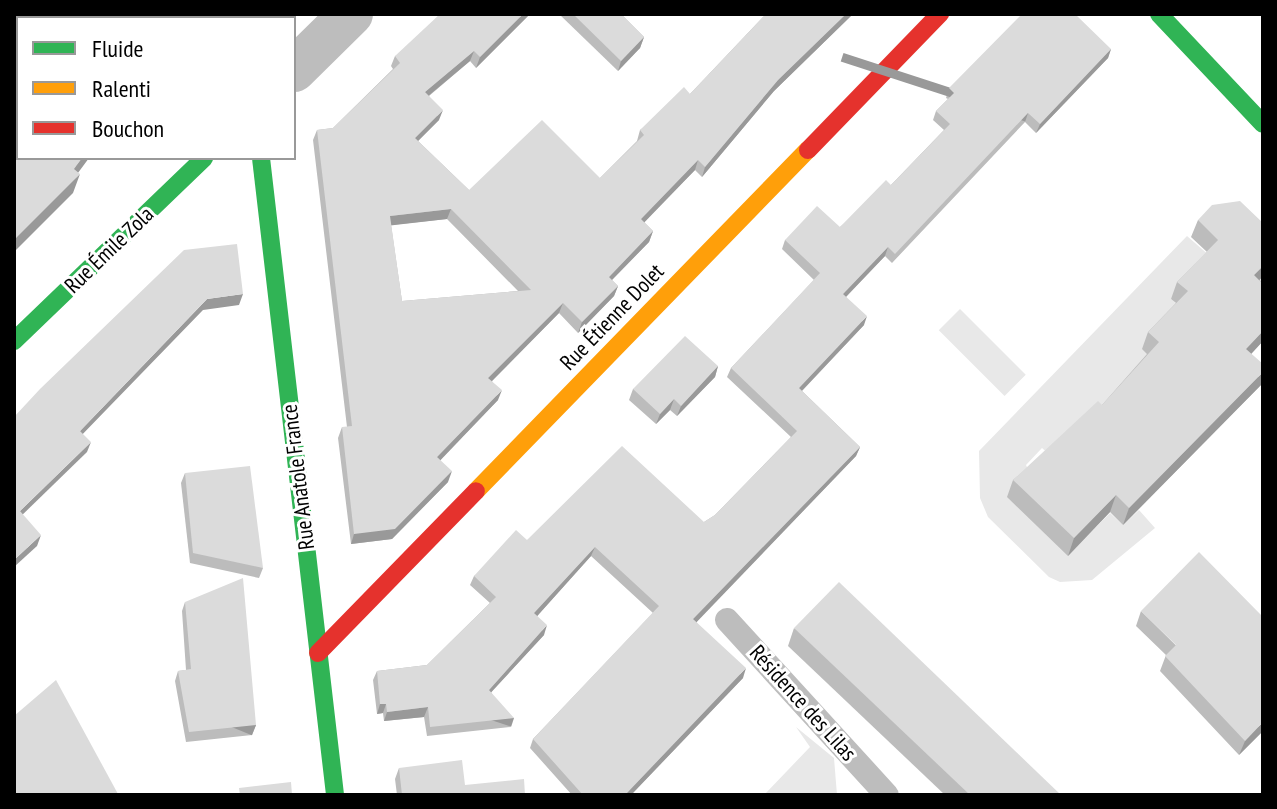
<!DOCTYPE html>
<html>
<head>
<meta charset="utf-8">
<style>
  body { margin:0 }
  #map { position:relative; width:1277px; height:809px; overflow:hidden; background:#fff; font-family:"PT Sans Narrow",sans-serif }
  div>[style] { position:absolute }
  .green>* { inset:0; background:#e8e8e8; transform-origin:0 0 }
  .lane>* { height:24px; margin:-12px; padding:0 12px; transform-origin:12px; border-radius:12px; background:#bdbdbd }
  .street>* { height:44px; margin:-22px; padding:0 22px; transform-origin:22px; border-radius:22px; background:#bdbdbd }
  .fast>* { height:18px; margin:-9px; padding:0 9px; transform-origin:9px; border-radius:9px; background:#30b455 }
  .slow>* { height:18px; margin:-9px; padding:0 9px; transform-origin:9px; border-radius:9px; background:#ff9f0a }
  .jam>* { height:18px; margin:-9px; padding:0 9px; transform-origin:9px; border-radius:9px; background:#e5322d }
  .wall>* { inset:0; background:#bcbcbc }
  .shaded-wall>* { inset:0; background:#999; transform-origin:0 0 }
  .building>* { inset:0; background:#dbdbdb; transform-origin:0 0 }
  span { translate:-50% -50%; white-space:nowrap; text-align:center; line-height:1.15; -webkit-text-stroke:6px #fff; paint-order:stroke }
  .street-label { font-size:22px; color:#000 }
  .frame { position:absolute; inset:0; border:16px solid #000; pointer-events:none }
  .legend { position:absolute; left:16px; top:16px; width:280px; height:144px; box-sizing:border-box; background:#fff; border:2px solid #999; margin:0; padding:10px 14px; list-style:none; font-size:24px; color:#000 }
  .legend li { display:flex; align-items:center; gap:16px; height:40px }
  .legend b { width:40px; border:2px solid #999 }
</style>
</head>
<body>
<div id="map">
  <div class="green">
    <div style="clip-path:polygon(1187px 236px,1218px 263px,1171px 299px,1178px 305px,1152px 359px,1052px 457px,1042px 448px,1026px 465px,1068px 555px,1110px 513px,1123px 525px,1139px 510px,1155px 528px,1092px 580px,1060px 582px,1049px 577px,988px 517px,980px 498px,979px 451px)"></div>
    <div style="left:960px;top:309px;width:93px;height:30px;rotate:45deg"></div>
    <div style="clip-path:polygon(796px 727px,834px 758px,837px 795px,764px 795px,810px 747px)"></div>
  </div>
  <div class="lane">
    <div style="left:727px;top:620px;width:237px;rotate:47.6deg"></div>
  </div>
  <div class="street">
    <div style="left:245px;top:14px;width:4px;rotate:90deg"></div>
    <div style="left:294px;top:70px;width:80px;rotate:-44.5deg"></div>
  </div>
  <div class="fast">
    <div style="left:1159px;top:14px;width:151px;rotate:46.6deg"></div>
    <div style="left:261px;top:158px;width:641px;rotate:83.37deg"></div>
    <div style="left:14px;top:341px;width:264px;rotate:-43.9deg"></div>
  </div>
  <div class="slow">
    <div style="left:476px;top:491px;width:476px;rotate:-45.8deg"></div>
  </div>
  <div class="jam">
    <div style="left:808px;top:150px;width:190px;rotate:-45.9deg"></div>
    <div style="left:318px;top:653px;width:226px;rotate:-45.7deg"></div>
  </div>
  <div class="wall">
    <div style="clip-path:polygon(evenodd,530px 14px,476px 68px,470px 61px,429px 96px,439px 120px,418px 141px,469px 190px,600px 178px,637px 141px,640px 130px,690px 94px,766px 14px,853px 14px,774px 91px,702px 177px,695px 170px,644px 222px,653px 231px,649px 242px,612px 280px,618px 286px,614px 296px,578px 333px,559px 313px,492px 381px,498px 400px,440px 460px,448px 482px,392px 539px,351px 544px,338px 438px,342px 427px,347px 427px,313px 140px,317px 130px,333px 128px,393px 69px,391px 66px,395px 56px,530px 14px,447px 219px,518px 291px,402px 301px,391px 225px,447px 219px)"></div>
    <div style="clip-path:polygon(559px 14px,621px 14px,644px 37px,640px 48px,618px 71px)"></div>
    <div style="clip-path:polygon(1111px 49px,1108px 58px,1036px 133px,1025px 122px,892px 263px,885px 256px,846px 297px,864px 325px,802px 391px,860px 447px,856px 456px,696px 622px,743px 678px,631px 795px,572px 795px,530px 748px,533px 739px,653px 613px,591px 556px,537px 616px,544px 635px,491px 692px,511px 727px,427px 736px,424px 717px,384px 721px,383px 713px,377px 714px,373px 680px,377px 671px,427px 665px,490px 603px,470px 585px,474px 576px,527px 540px,704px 522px,715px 515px,791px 437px,727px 377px,731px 368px,814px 280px,782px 249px,785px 240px,840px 227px,891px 185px,944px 130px,933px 120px,936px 111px,948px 99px,946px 98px,949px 88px)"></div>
    <div style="clip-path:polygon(1198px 220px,1263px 223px,1263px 276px,1260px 280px,1263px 283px,1263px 341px,1251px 354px,1261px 385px,1123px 525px,1110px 512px,1068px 556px,1007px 497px,1013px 480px,1102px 405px,1147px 354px,1142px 349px,1148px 332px,1176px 303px,1171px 299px,1177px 282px,1207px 252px,1191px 237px)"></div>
    <div style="clip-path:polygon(718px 366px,715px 377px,677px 416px,670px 410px,656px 424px,629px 400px,633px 389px)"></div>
    <div style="clip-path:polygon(185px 473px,263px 568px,259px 578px,190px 563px,181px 483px)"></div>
    <div style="clip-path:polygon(185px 602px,256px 725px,252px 735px,186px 742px,175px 681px,178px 671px,186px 670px,182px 611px)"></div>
    <div style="clip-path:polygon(1141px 611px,1263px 731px,1239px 755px,1160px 671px,1166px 655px,1136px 626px)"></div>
    <div style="clip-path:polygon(794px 628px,1061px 795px,945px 795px,788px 646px)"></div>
    <div style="clip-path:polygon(399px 768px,465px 785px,525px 795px,397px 795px,395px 779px)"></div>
  </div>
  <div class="shaded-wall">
    <div style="clip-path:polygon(523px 14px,530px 14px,476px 68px,480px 57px)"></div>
    <div style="clip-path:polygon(846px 14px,853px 14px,774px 91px,702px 177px,705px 167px,778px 80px)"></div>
    <div style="clip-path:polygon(644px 37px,640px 48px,618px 71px,621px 61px)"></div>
    <div style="clip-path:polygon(1111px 49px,1108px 58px,1036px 133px,1040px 124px)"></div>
    <div style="clip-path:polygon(474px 51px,470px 61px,421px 102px,425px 92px)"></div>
    <div style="clip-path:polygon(443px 110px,439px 120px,411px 148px,415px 138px)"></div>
    <div style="left:1028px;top:113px;width:9px;height:194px;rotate:108deg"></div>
    <div style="clip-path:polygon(82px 158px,89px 158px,72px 181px,80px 174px,73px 193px,14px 252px,14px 240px)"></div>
    <div style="clip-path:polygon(698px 160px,695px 170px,637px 230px,641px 219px)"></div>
    <div style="clip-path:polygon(451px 209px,447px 219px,386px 226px,390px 216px)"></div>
    <div style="clip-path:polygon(653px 231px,649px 242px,605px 287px,609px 277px)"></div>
    <div style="clip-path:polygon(888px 247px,885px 256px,840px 303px,843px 294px)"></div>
    <div style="clip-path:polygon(1263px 266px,1263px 276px,1248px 292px,1254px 275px)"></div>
    <div style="clip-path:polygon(618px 286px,614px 296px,578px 333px,582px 322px)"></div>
    <div style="clip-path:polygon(243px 294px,239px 305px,203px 310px,76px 441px,80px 431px,207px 299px)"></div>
    <div style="clip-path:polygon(563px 303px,559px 313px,485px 388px,488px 378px)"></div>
    <div style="clip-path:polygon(867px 316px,864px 325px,795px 398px,799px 388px)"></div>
    <div style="clip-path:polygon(1263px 331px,1263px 341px,1240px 366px,1246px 349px)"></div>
    <div style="clip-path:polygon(718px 366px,715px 377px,677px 416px,681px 406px)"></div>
    <div style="clip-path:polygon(1263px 372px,1263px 378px,1261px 385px,1123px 525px,1129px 508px)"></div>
    <div style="clip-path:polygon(502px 390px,498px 400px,433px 468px,437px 457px)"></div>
    <div style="clip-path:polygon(674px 399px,670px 410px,656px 424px,660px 414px)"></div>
    <div style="clip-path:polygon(91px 442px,87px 452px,16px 521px,20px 511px)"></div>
    <div style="clip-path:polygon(860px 447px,856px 456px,690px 629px,693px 619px)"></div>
    <div style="clip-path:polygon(452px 471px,448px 482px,392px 539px,351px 544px,354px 534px)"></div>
    <div style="clip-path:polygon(1116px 495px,1110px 512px,1068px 556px,1074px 538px)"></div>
    <div style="clip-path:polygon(41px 535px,37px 546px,14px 567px,14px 560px)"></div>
    <div style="clip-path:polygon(595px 547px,591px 556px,531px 623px,534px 613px)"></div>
    <div style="clip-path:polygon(547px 625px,544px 635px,485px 699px,489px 690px)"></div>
    <div style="clip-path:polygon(746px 668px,743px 678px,631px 795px,625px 795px)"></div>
    <div style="clip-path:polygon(380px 704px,386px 704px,383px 713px,377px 714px)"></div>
    <div style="clip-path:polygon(428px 707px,424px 717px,384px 721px,387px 712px)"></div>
    <div style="left:514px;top:718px;width:9px;height:84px;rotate:108deg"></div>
    <div style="clip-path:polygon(1263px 722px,1263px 731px,1239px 755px,1245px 741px)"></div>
    <div style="left:256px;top:725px;width:11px;height:67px;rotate:112deg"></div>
  </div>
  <div class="building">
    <div style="left:145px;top:14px;width:45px;height:4px"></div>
    <div style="clip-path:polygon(evenodd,440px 14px,523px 14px,480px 57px,474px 51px,425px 92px,443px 110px,415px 138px,469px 190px,542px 120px,600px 178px,644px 135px,640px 130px,684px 87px,690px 94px,766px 14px,846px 14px,778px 80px,705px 167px,698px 160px,641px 219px,653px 231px,609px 277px,618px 286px,582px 322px,563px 303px,488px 378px,502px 390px,437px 457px,452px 471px,395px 529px,354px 534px,342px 427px,352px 426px,317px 130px,333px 128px,400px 63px,395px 56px,440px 14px,451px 209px,531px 290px,402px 301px,390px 216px,451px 209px)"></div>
    <div style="clip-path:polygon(573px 14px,621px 14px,644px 37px,621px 61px)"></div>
    <div style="clip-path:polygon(1022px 14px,1075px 14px,1111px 49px,1040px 124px,1028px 113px,895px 254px,888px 247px,843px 294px,867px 316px,799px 388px,860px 447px,693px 619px,746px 668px,625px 795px,583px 795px,533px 739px,659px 606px,595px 547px,534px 613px,547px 625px,489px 690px,514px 718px,430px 727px,428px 707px,387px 712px,386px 704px,380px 704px,377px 671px,427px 665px,496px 597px,474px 576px,516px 530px,527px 540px,622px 446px,704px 522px,715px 515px,797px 431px,731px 368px,820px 273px,838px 290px,785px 240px,817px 206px,840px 227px,886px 180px,891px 185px,950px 124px,936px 111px,954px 93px,949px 88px)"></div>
    <div style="clip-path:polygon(18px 107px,18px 158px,82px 158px,74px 169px,80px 174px,14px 240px,14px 112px)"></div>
    <div style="clip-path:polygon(1240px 201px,1263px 223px,1263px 266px,1254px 275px,1263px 284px,1263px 331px,1246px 349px,1263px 364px,1263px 372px,1129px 508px,1116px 495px,1074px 538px,1013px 480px,1098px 401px,1102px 405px,1159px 342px,1148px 332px,1188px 291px,1177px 282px,1218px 240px,1198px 220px,1212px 205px)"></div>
    <div style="clip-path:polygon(237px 244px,243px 294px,207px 299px,80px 431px,91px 442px,20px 511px,41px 535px,14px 560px,14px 417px,40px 389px,184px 250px)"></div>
    <div style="clip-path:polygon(685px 336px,718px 366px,681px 406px,674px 399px,660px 414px,633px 389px)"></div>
    <div style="clip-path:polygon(250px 466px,263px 568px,193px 553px,185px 473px)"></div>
    <div style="clip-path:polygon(1199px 552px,1263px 617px,1263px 638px,1261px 640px,1263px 642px,1263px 722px,1245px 741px,1165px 656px,1176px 645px,1141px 611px)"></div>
    <div style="clip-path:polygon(243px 578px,256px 725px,189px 732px,178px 671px,191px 669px,185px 602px)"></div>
    <div style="clip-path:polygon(839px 582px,1061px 795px,970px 795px,794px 628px)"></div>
    <div style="clip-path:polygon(56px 680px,118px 794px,117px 795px,14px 795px,14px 716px)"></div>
    <div style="clip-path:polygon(462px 760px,465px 785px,524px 779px,525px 795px,402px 795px,399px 768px)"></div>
    <div style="clip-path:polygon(291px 782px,292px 795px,240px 795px,239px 788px)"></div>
  </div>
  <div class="street-label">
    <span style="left:109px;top:250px;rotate:-44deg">Rue Émile Zola</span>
    <span style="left:612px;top:317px;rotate:-46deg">Rue Étienne Dolet</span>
    <span style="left:298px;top:477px;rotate:-97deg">Rue Anatole France</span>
    <span style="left:803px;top:703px;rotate:48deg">Résidence des Lilas</span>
  </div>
  <div class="frame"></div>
  <ul class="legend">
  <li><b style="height:10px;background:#30b455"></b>Fluide</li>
  <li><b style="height:10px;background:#ff9f0a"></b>Ralenti</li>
  <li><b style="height:10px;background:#e5322d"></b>Bouchon</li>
  </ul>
</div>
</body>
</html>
